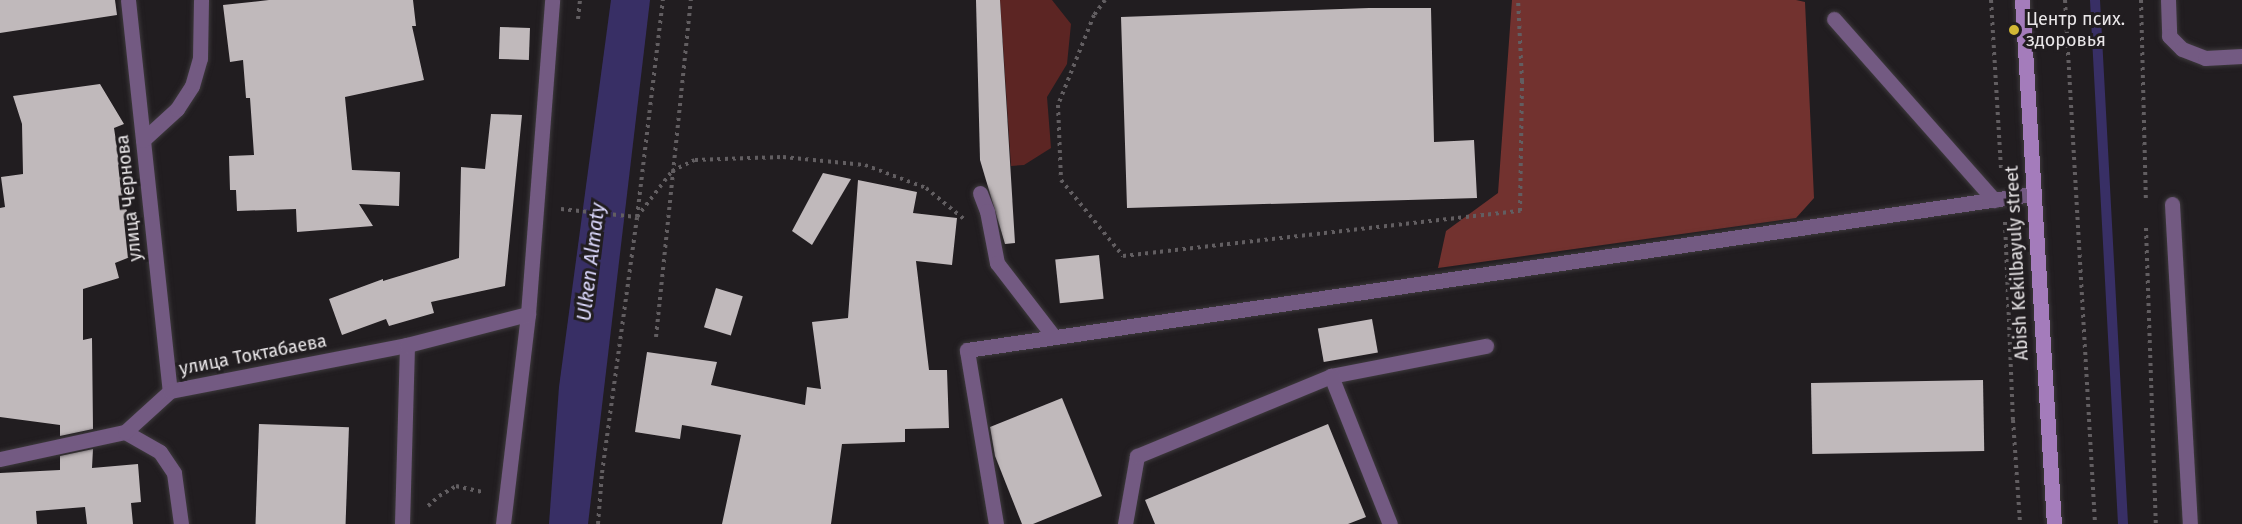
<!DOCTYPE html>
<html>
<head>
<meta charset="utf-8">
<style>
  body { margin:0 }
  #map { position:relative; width:2242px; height:524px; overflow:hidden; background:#211d20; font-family:"Fira Sans",sans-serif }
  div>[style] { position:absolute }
  .green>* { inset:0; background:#5c2523 }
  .forest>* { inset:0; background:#72322f }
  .water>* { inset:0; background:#382f65 }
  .stream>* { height:10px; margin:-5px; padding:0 5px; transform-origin:5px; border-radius:5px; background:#382f65 }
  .building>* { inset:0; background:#c0b9bb; transform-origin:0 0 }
  .path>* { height:4px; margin-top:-2px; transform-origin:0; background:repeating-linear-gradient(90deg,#625e61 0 3px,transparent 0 7.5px) }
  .roads { filter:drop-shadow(0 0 2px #3d393c) drop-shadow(0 0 2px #3d393c) }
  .lane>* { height:15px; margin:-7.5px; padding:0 7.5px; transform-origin:7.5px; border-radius:7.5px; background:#735a82 }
  .street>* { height:15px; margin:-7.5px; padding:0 7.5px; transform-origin:7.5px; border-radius:7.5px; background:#735a82 }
  .secondary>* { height:15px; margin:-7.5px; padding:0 7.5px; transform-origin:7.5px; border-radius:7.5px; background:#a47cbb }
  .dots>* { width:16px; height:16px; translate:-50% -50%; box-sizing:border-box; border:3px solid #211d20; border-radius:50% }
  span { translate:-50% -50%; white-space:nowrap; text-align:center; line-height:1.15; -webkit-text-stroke:6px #211d20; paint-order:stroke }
  .poi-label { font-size:18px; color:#eae7e9 }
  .left { translate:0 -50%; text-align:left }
  .street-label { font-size:18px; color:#eae7e9 }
  .water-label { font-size:20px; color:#dbd8fc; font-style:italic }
</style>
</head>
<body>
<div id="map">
  <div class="green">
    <div style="clip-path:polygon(1000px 0,1052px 0,1071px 24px,1067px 64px,1047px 97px,1051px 148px,1024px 165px,1011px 166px)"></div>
  </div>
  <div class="forest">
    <div style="clip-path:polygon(1512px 0,1796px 0,1805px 2px,1814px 198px,1796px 218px,1438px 268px,1446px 231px,1498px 193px)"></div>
  </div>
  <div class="water">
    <div style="clip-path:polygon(611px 0,650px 0,588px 524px,549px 524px,559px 387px)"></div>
  </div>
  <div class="stream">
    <div style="left:2095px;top:0;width:525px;rotate:86.94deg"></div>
  </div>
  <div class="building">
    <div style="clip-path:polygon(0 0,115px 0,117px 15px,0 33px)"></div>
    <div style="clip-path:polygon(269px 0,413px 0,416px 26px,412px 26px,424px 80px,345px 97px,352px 170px,400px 172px,399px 206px,359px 204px,373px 226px,297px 232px,296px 209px,237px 211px,236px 190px,230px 190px,229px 156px,254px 155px,250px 98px,246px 98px,243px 60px,230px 62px,223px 5px)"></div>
    <div style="clip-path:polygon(976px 0,1000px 0,1015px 243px,1005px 244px,980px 160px)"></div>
    <div style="clip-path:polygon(1369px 8px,1431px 8px,1434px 142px,1474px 140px,1477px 198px,1127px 208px,1121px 17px)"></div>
    <div style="left:500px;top:27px;width:30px;height:32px;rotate:2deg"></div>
    <div style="clip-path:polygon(100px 84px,124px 124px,114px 128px,126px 208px,140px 253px,115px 263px,119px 278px,83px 289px,83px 340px,92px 338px,93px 429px,60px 436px,60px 425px,0 417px,0 208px,5px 207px,1px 177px,23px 174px,22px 124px,13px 96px)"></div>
    <div style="clip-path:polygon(491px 114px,522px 115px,505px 286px,431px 302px,434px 313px,389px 326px,386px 319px,342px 335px,329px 299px,383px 279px,383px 281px,459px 258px,461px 167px,485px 169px)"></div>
    <div style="clip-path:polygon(823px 173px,851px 179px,812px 245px,792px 231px)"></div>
    <div style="clip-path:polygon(858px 180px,917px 192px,913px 213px,957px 218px,952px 265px,916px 261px,929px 370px,947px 370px,949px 428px,905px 429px,905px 442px,842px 444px,831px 524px,722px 524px,741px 435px,682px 425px,680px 439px,635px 432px,647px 352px,717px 362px,711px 385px,805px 405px,807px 387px,821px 389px,812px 322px,848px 318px)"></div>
    <div style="left:1099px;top:255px;width:44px;height:44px;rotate:84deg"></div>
    <div style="left:716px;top:288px;width:28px;height:41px;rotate:17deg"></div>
    <div style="left:1372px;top:319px;width:34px;height:55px;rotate:80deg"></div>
    <div style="left:1983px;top:380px;width:71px;height:172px;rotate:89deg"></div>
    <div style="clip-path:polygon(1062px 398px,1102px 496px,1033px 524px,1022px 524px,995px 456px,990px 427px)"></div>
    <div style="left:259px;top:424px;width:90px;height:100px;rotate:2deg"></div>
    <div style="clip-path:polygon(1328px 424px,1366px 517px,1348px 524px,1155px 524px,1145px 500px)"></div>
    <div style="clip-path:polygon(93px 449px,92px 468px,138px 464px,141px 502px,131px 503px,133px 524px,87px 524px,85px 507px,36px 511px,37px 524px,0 524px,0 473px,60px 470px,60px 456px)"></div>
  </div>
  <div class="path">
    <div style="left:1105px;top:0;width:19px;rotate:126deg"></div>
    <div style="left:1094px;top:15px;width:97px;rotate:111.8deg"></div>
    <div style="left:1058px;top:105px;width:75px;rotate:87.7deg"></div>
    <div style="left:1061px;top:180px;width:98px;rotate:50.8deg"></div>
    <div style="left:1123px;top:256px;width:400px;rotate:-6.5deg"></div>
    <div style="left:1520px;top:211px;width:130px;rotate:-89.1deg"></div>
    <div style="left:1522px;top:81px;width:81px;rotate:-92.8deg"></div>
    <div style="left:1991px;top:0;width:170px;rotate:86.6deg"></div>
    <div style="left:2065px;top:0;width:525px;rotate:86.72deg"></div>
    <div style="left:2141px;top:0;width:202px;rotate:88.6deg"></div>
    <div style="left:578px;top:19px;width:19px;rotate:-84deg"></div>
    <div style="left:561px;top:209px;width:76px;rotate:6deg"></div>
    <div style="left:637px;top:217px;width:58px;rotate:-52.7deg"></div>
    <div style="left:672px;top:171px;width:25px;rotate:-26deg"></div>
    <div style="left:695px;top:160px;width:88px;rotate:-2deg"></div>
    <div style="left:783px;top:157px;width:82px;rotate:5.6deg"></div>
    <div style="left:865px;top:165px;width:65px;rotate:20.7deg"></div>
    <div style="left:926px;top:188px;width:49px;rotate:39.2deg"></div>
    <div style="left:2005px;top:222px;width:198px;rotate:87.7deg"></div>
    <div style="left:2013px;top:420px;width:104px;rotate:86.1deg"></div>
    <div style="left:2146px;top:228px;width:296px;rotate:88.1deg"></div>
    <div style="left:656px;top:337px;width:339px;rotate:-84.1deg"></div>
    <div style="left:428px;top:506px;width:15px;rotate:-42deg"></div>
    <div style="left:439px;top:496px;width:20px;rotate:-30deg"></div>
    <div style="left:456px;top:486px;width:27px;rotate:13deg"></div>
    <div style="left:598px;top:524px;width:51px;rotate:-85.5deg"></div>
    <div style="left:602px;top:473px;width:258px;rotate:-82.2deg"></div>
    <div style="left:637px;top:217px;width:219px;rotate:-83.2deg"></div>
  </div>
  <div class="roads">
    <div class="lane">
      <div style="left:2168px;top:0;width:36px;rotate:88deg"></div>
      <div style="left:2169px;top:36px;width:18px;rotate:45deg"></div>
      <div style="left:2182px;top:49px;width:25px;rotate:21deg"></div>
      <div style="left:2205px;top:58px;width:37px;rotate:-3deg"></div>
      <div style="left:1834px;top:19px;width:242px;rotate:48.5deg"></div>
      <div style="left:980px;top:193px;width:19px;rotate:69deg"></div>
      <div style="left:987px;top:211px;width:53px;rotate:79.1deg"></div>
      <div style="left:997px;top:263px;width:93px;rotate:52.4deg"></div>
      <div style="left:2172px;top:204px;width:321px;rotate:86.8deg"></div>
      <div style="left:1331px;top:376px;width:158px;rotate:-11deg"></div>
      <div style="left:402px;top:524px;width:179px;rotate:-88.4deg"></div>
      <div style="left:503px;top:524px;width:211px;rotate:-83.2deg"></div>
      <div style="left:528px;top:314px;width:315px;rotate:-85.6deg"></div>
      <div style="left:1125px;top:524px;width:69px;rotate:-80deg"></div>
      <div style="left:1137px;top:456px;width:210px;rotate:-22.4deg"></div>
      <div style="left:1331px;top:376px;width:159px;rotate:68.3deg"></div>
    </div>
    <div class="street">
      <div style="left:128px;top:0;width:393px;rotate:83.9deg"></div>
      <div style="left:143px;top:140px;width:46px;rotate:-42.4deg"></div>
      <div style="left:177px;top:109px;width:27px;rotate:-57deg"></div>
      <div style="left:192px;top:86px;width:29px;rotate:-74deg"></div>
      <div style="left:200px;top:58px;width:58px;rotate:-89deg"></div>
      <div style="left:125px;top:432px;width:40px;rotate:29.7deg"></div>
      <div style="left:160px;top:452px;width:25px;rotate:56deg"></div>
      <div style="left:174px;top:473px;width:51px;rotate:82.2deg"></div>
      <div style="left:0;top:459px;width:128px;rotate:-12.2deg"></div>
      <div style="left:125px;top:432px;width:61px;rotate:-42.3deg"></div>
      <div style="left:170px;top:391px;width:241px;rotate:-11deg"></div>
      <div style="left:407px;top:345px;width:125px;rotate:-14.4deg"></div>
      <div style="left:996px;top:524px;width:176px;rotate:-99.5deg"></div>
      <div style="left:967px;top:350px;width:1077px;rotate:-8.33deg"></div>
    </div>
    <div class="secondary">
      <div style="left:2022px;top:0;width:525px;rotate:86.51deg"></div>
    </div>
  </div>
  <div class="dots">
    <div style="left:2014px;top:30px;background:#d2b735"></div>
  </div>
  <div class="poi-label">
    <span class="left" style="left:2026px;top:30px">Центр псих.<br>здоровья</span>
  </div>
  <div class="street-label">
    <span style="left:129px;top:198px;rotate:-96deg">улица Чернова</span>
    <span style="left:2017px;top:263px;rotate:-93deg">Abish Kekilbayuly street</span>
    <span style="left:253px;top:355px;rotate:-11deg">улица Токтабаева</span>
  </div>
  <div class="water-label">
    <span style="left:591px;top:262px;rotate:-83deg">Ulken Almaty</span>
  </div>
</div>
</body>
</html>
